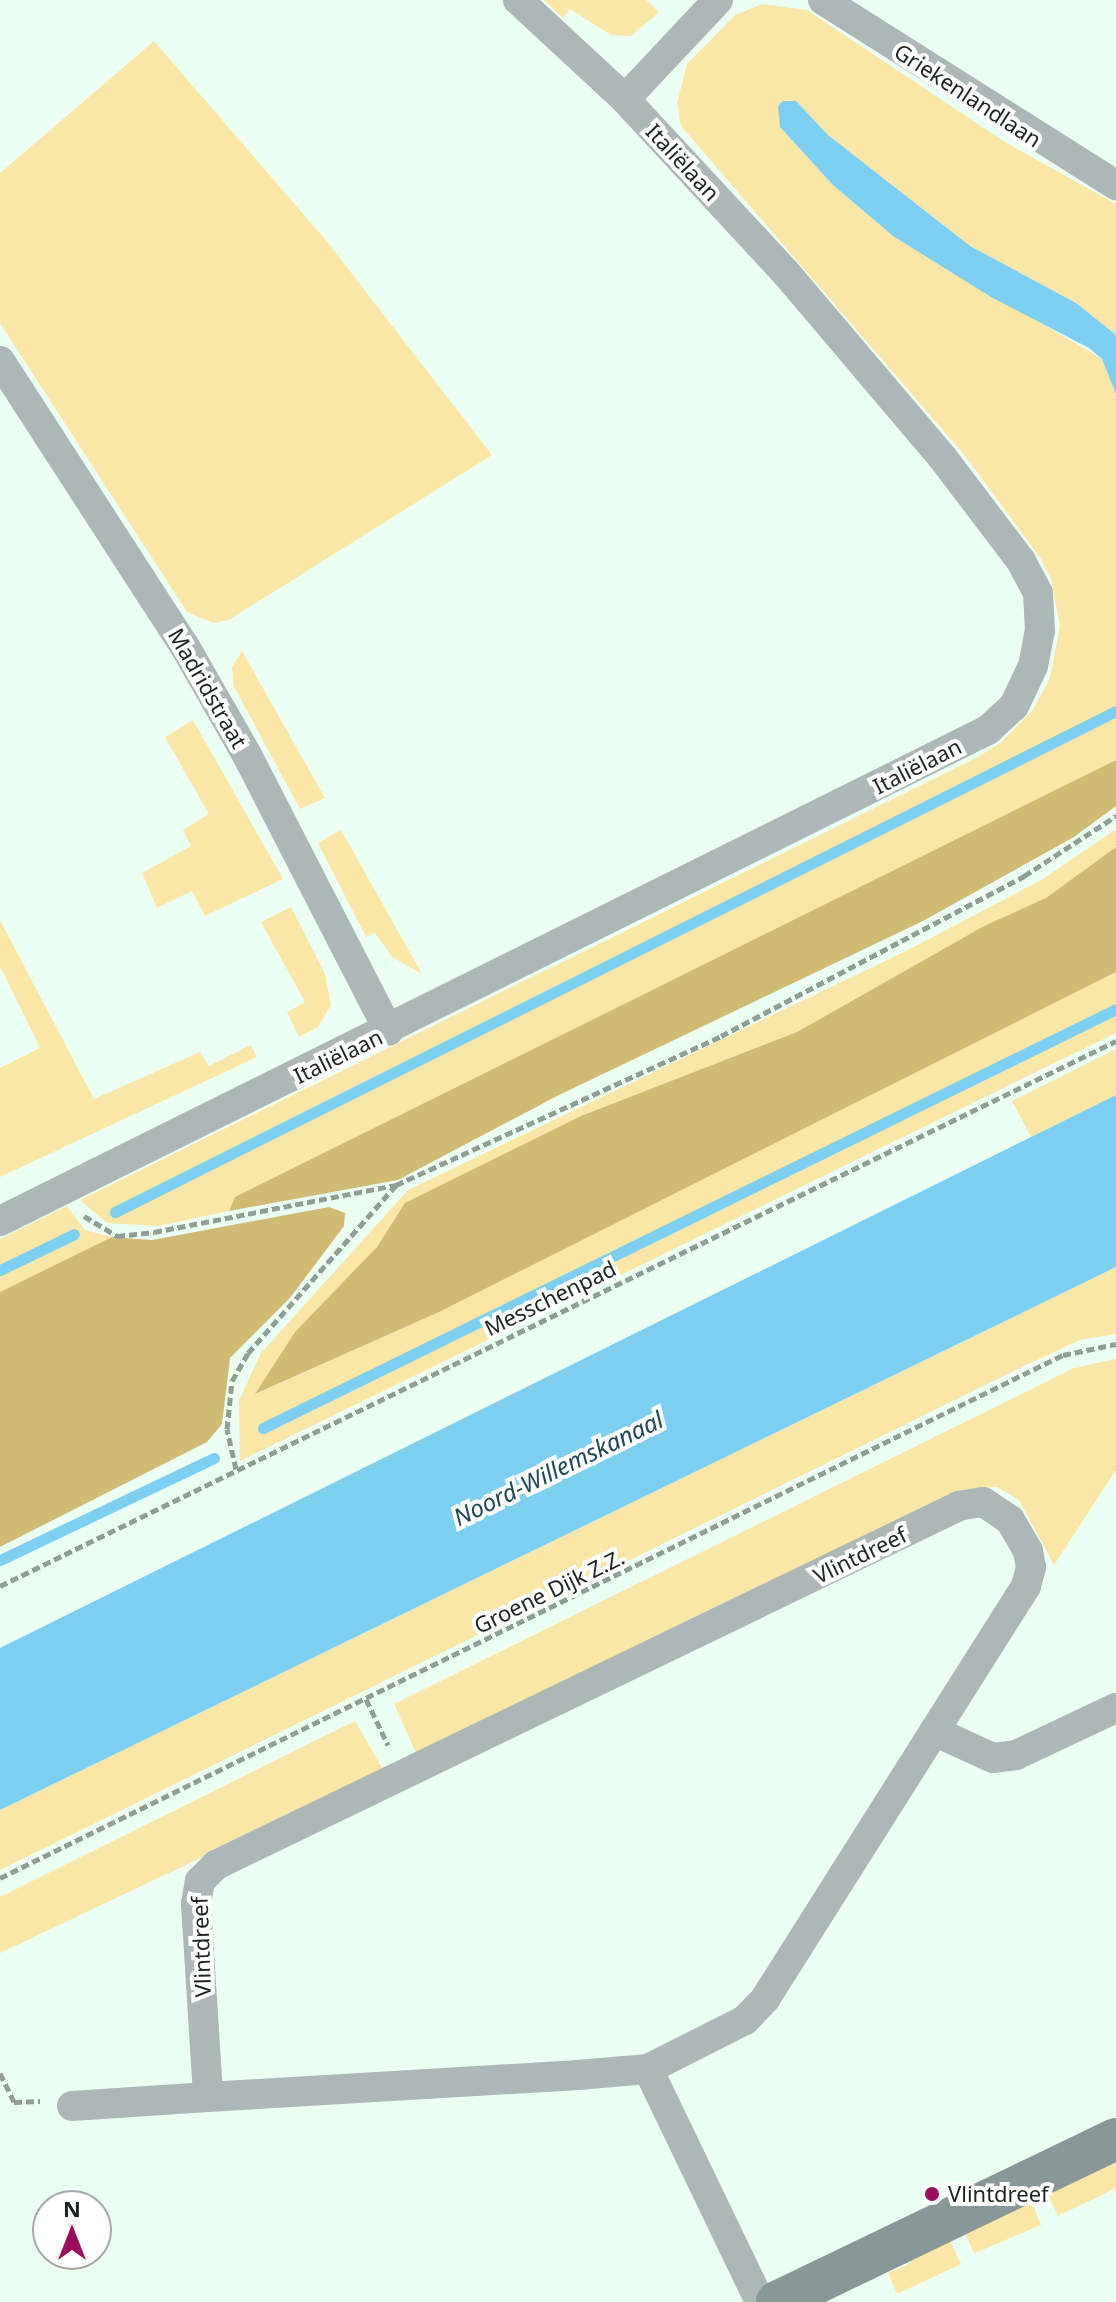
<!DOCTYPE html>
<html>
<head>
<meta charset="utf-8">
<style>
  body { margin:0 }
  #map { position:relative; width:1116px; height:2302px; overflow:hidden; background:#ebfff3; font-family:"Noto Sans",sans-serif }
  div>[style] { position:absolute }
  .green>* { inset:0; background:#fae6a6; transform-origin:0 0 }
  .forest>* { inset:0; background:#d0bb74 }
  .water>* { inset:0; background:#7ccff1 }
  .stream>* { height:11px; margin:-5.5px; padding:0 5.5px; transform-origin:5.5px; border-radius:5.5px; background:#7ccff1 }
  .path>* { height:5px; margin-top:-2.5px; transform-origin:0; background:repeating-linear-gradient(90deg,#909e96 0 8px,transparent 0 12px) }
  .street>* { height:30px; margin:-15px; padding:0 15px; transform-origin:15px; border-radius:15px; background:#adb7b7 }
  .secondary>* { height:42px; margin:-21px; padding:0 21px; transform-origin:21px; border-radius:21px; background:#889797 }
  .dots>* { width:22px; height:22px; translate:-50% -50%; box-sizing:border-box; border:4px solid #fff; border-radius:50% }
  span { translate:-50% -50%; white-space:nowrap; text-align:center; line-height:1.15; -webkit-text-stroke:8px #fff; paint-order:stroke }
  .street-label { font-size:22px; color:#1d2420 }
  .poi-label { font-size:22px; color:#1d2420 }
  .left { translate:0 -50%; text-align:left }
  .water-label { font-size:24px; color:#224856; font-style:italic }
  .north { position:absolute; left:32px; top:2190px; width:80px; height:80px; box-sizing:border-box; background:#fff; border:2px solid #a5a7a6; border-radius:50%; rotate:0deg; font-size:22px; font-weight:700; line-height:32px; text-align:center; color:#1d2420 }
  .north::after { content:''; display:block; margin:auto; width:28px; height:36px; background:#9b0e5e; clip-path:polygon(50% 0,100% 100%,50% 72%,0 100%) }
</style>
</head>
<body>
<div id="map">
  <div class="green">
    <div style="clip-path:polygon(544px 0,646px 0,659px 12px,631px 36px,611px 35px,570px 9px,563px 18px)"></div>
    <div style="clip-path:polygon(762px 4px,807px 10px,1005px 142px,1116px 204px,1116px 336px,1076px 303px,970px 246px,828px 135px,796px 101px,780px 127px,833px 185px,893px 236px,1102px 359px,1116px 394px,1116px 760px,235px 1197px,229px 1211px,159px 1226px,107px 1223px,80px 1200px,978px 757px,1000px 743px,1032px 711px,1050px 678px,1060px 626px,1051px 579px,1041px 559px,966px 457px,681px 126px,677px 103px,687px 64px,735px 15px)"></div>
    <div style="clip-path:polygon(154px 41px,329px 244px,492px 455px,229px 620px,213px 623px,187px 612px,0 323px,0 173px)"></div>
    <div style="clip-path:polygon(242px 651px,325px 798px,300px 809px,233px 685px,232px 667px)"></div>
    <div style="clip-path:polygon(193px 720px,283px 879px,205px 916px,192px 891px,157px 908px,142px 873px,191px 846px,183px 830px,209px 814px,165px 737px)"></div>
    <div style="clip-path:polygon(1116px 829px,1116px 847px,1047px 898px,984px 926px,797px 1032px,581px 1116px,406px 1203px,377px 1247px,256px 1394px,439px 1312px,1116px 972px,1116px 1033px,240px 1461px,239px 1400px,261px 1353px,408px 1190px,906px 951px,1043px 879px)"></div>
    <div style="clip-path:polygon(341px 830px,422px 974px,392px 957px,375px 933px,366px 937px,318px 843px)"></div>
    <div style="clip-path:polygon(291px 907px,325px 974px,331px 1005px,318px 1027px,299px 1037px,287px 1012px,305px 1002px,261px 922px)"></div>
    <div style="clip-path:polygon(0 920px,94px 1099px,200px 1052px,209px 1066px,251px 1045px,257px 1057px,0 1177px,0 1068px,40px 1048px,0 966px)"></div>
    <div style="clip-path:polygon(1116px 1049px,1116px 1095px,1031px 1137px,1012px 1101px)"></div>
    <div style="clip-path:polygon(67px 1206px,85px 1230px,112px 1237px,0 1292px,0 1239px)"></div>
    <div style="clip-path:polygon(1116px 1267px,1116px 1334px,1080px 1340px,1020px 1368px,0 1870px,0 1810px)"></div>
    <div style="clip-path:polygon(1116px 1359px,1116px 1470px,1054px 1565px,1019px 1500px,997px 1487px,967px 1489px,417px 1755px,394px 1704px,1074px 1368px)"></div>
    <div style="clip-path:polygon(355px 1721px,384px 1771px,0 1953px,0 1897px)"></div>
    <div style="clip-path:polygon(1116px 2160px,1116px 2188px,1058px 2216px,1047px 2193px)"></div>
    <div style="left:1031px;top:2201px;width:26px;height:73px;rotate:67deg"></div>
    <div style="clip-path:polygon(950px 2240px,961px 2264px,897px 2294px,888px 2273px,911px 2263px,909px 2257px)"></div>
  </div>
  <div class="forest">
    <div style="clip-path:polygon(1116px 760px,1116px 806px,1074px 837px,923px 921px,557px 1096px,398px 1180px,229px 1211px,235px 1197px)"></div>
    <div style="clip-path:polygon(1116px 847px,1116px 972px,439px 1312px,255px 1394px,295px 1332px,377px 1247px,405px 1203px,581px 1116px,797px 1032px,984px 926px,1046px 898px)"></div>
    <div style="clip-path:polygon(329px 1207px,345px 1213px,344px 1226px,290px 1298px,230px 1358px,222px 1424px,207px 1442px,0 1547px,0 1292px,112px 1237px,152px 1240px)"></div>
  </div>
  <div class="water">
    <div style="clip-path:polygon(783px 101px,796px 101px,828px 135px,970px 246px,1076px 303px,1116px 335px,1116px 394px,1102px 359px,1089px 348px,991px 297px,893px 236px,833px 185px,780px 127px,778px 106px)"></div>
    <div style="clip-path:polygon(1116px 1095px,1116px 1267px,0 1810px,0 1648px)"></div>
  </div>
  <div class="stream">
    <div style="left:115px;top:1212px;width:1119px;rotate:-26.59deg"></div>
    <div style="left:0;top:1270px;width:82px;rotate:-25.9deg"></div>
    <div style="left:263px;top:1428px;width:950px;rotate:-26.16deg"></div>
    <div style="left:0;top:1560px;width:237px;rotate:-25.5deg"></div>
  </div>
  <div class="path">
    <div style="left:84px;top:1216px;width:39px;rotate:31deg"></div>
    <div style="left:117px;top:1236px;width:37px;rotate:-6deg"></div>
    <div style="left:154px;top:1232px;width:247px;rotate:-11deg"></div>
    <div style="left:236px;top:1469px;width:41px;rotate:-102.7deg"></div>
    <div style="left:227px;top:1429px;width:48px;rotate:-84.1deg"></div>
    <div style="left:232px;top:1381px;width:32px;rotate:-60deg"></div>
    <div style="left:248px;top:1353px;width:224px;rotate:-48.6deg"></div>
    <div style="left:396px;top:1185px;width:358px;rotate:-24.6deg"></div>
    <div style="left:721px;top:1036px;width:343px;rotate:-27.8deg"></div>
    <div style="left:1024px;top:876px;width:110px;rotate:-33.1deg"></div>
    <div style="left:0;top:1586px;width:1242px;rotate:-26.03deg"></div>
    <div style="left:366px;top:1699px;width:51px;rotate:64.4deg"></div>
    <div style="left:0;top:1878px;width:1185px;rotate:-26.2deg"></div>
    <div style="left:1063px;top:1355px;width:54px;rotate:-11.7deg"></div>
    <div style="left:0;top:2073px;width:32px;rotate:64deg"></div>
    <div style="left:14px;top:2102px;width:26px;rotate:-2deg"></div>
  </div>
  <div class="street">
    <div style="left:823px;top:0;width:347px;rotate:32.3deg"></div>
    <div style="left:625px;top:99px;width:136px;rotate:-46.8deg"></div>
    <div style="left:0;top:361px;width:338px;rotate:57.1deg"></div>
    <div style="left:184px;top:645px;width:127px;rotate:60.2deg"></div>
    <div style="left:247px;top:755px;width:310px;rotate:62.8deg"></div>
    <div style="left:0;top:1221px;width:1103px;rotate:-26.43deg"></div>
    <div style="left:988px;top:730px;width:35px;rotate:-43deg"></div>
    <div style="left:1014px;top:706px;width:44px;rotate:-64.6deg"></div>
    <div style="left:1033px;top:666px;width:36px;rotate:-79deg"></div>
    <div style="left:1040px;top:631px;width:38px;rotate:-93deg"></div>
    <div style="left:1038px;top:593px;width:36px;rotate:-118deg"></div>
    <div style="left:1021px;top:561px;width:131px;rotate:-127.2deg"></div>
    <div style="left:942px;top:457px;width:243px;rotate:-130.3deg"></div>
    <div style="left:785px;top:272px;width:236px;rotate:-132.8deg"></div>
    <div style="left:625px;top:99px;width:146px;rotate:-137.2deg"></div>
    <div style="left:934px;top:1731px;width:65px;rotate:24.6deg"></div>
    <div style="left:993px;top:1758px;width:23px;rotate:-7deg"></div>
    <div style="left:1016px;top:1755px;width:110px;rotate:-25.2deg"></div>
    <div style="left:648px;top:2069px;width:259px;rotate:64.3deg"></div>
    <div style="left:72px;top:2106px;width:136px;rotate:-3.8deg"></div>
    <div style="left:208px;top:2097px;width:371px;rotate:-3.4deg"></div>
    <div style="left:578px;top:2075px;width:70px;rotate:-4.9deg"></div>
    <div style="left:648px;top:2069px;width:109px;rotate:-26.8deg"></div>
    <div style="left:745px;top:2020px;width:29px;rotate:-46deg"></div>
    <div style="left:765px;top:1999px;width:489px;rotate:-57.7deg"></div>
    <div style="left:1026px;top:1586px;width:20px;rotate:-75deg"></div>
    <div style="left:1031px;top:1567px;width:16px;rotate:-101deg"></div>
    <div style="left:1028px;top:1551px;width:36px;rotate:-120deg"></div>
    <div style="left:1010px;top:1520px;width:32px;rotate:-146deg"></div>
    <div style="left:983px;top:1502px;width:24px;rotate:171deg"></div>
    <div style="left:959px;top:1506px;width:825px;rotate:154.21deg"></div>
    <div style="left:216px;top:1865px;width:23px;rotate:135deg"></div>
    <div style="left:200px;top:1881px;width:23px;rotate:100deg"></div>
    <div style="left:196px;top:1904px;width:193px;rotate:86.4deg"></div>
  </div>
  <div class="secondary">
    <div style="left:777px;top:2302px;width:376px;rotate:-25.7deg"></div>
  </div>
  <div class="dots">
    <div style="left:932px;top:2194px;background:#9b0e5e"></div>
  </div>
  <div class="street-label">
    <span style="left:968px;top:95px;rotate:33deg">Griekenlandlaan</span>
    <span style="left:683px;top:162px;rotate:47deg">Italiëlaan</span>
    <span style="left:208px;top:688px;rotate:60deg">Madridstraat</span>
    <span style="left:917px;top:766px;rotate:-27deg">Italiëlaan</span>
    <span style="left:338px;top:1056px;rotate:-26deg">Italiëlaan</span>
    <span style="left:550px;top:1298px;rotate:-26deg">Messchenpad</span>
    <span style="left:860px;top:1555px;rotate:-26deg">Vlintdreef</span>
    <span style="left:549px;top:1591px;rotate:-26deg">Groene Dijk Z.Z.</span>
    <span style="left:201px;top:1947px;rotate:-92deg">Vlintdreef</span>
  </div>
  <div class="poi-label">
    <span class="left" style="left:948px;top:2194px">Vlintdreef</span>
  </div>
  <div class="water-label">
    <span style="left:558px;top:1468px;rotate:-26deg">Noord-Willemskanaal</span>
  </div>
  <div class="north">N</div>
</div>
</body>
</html>
